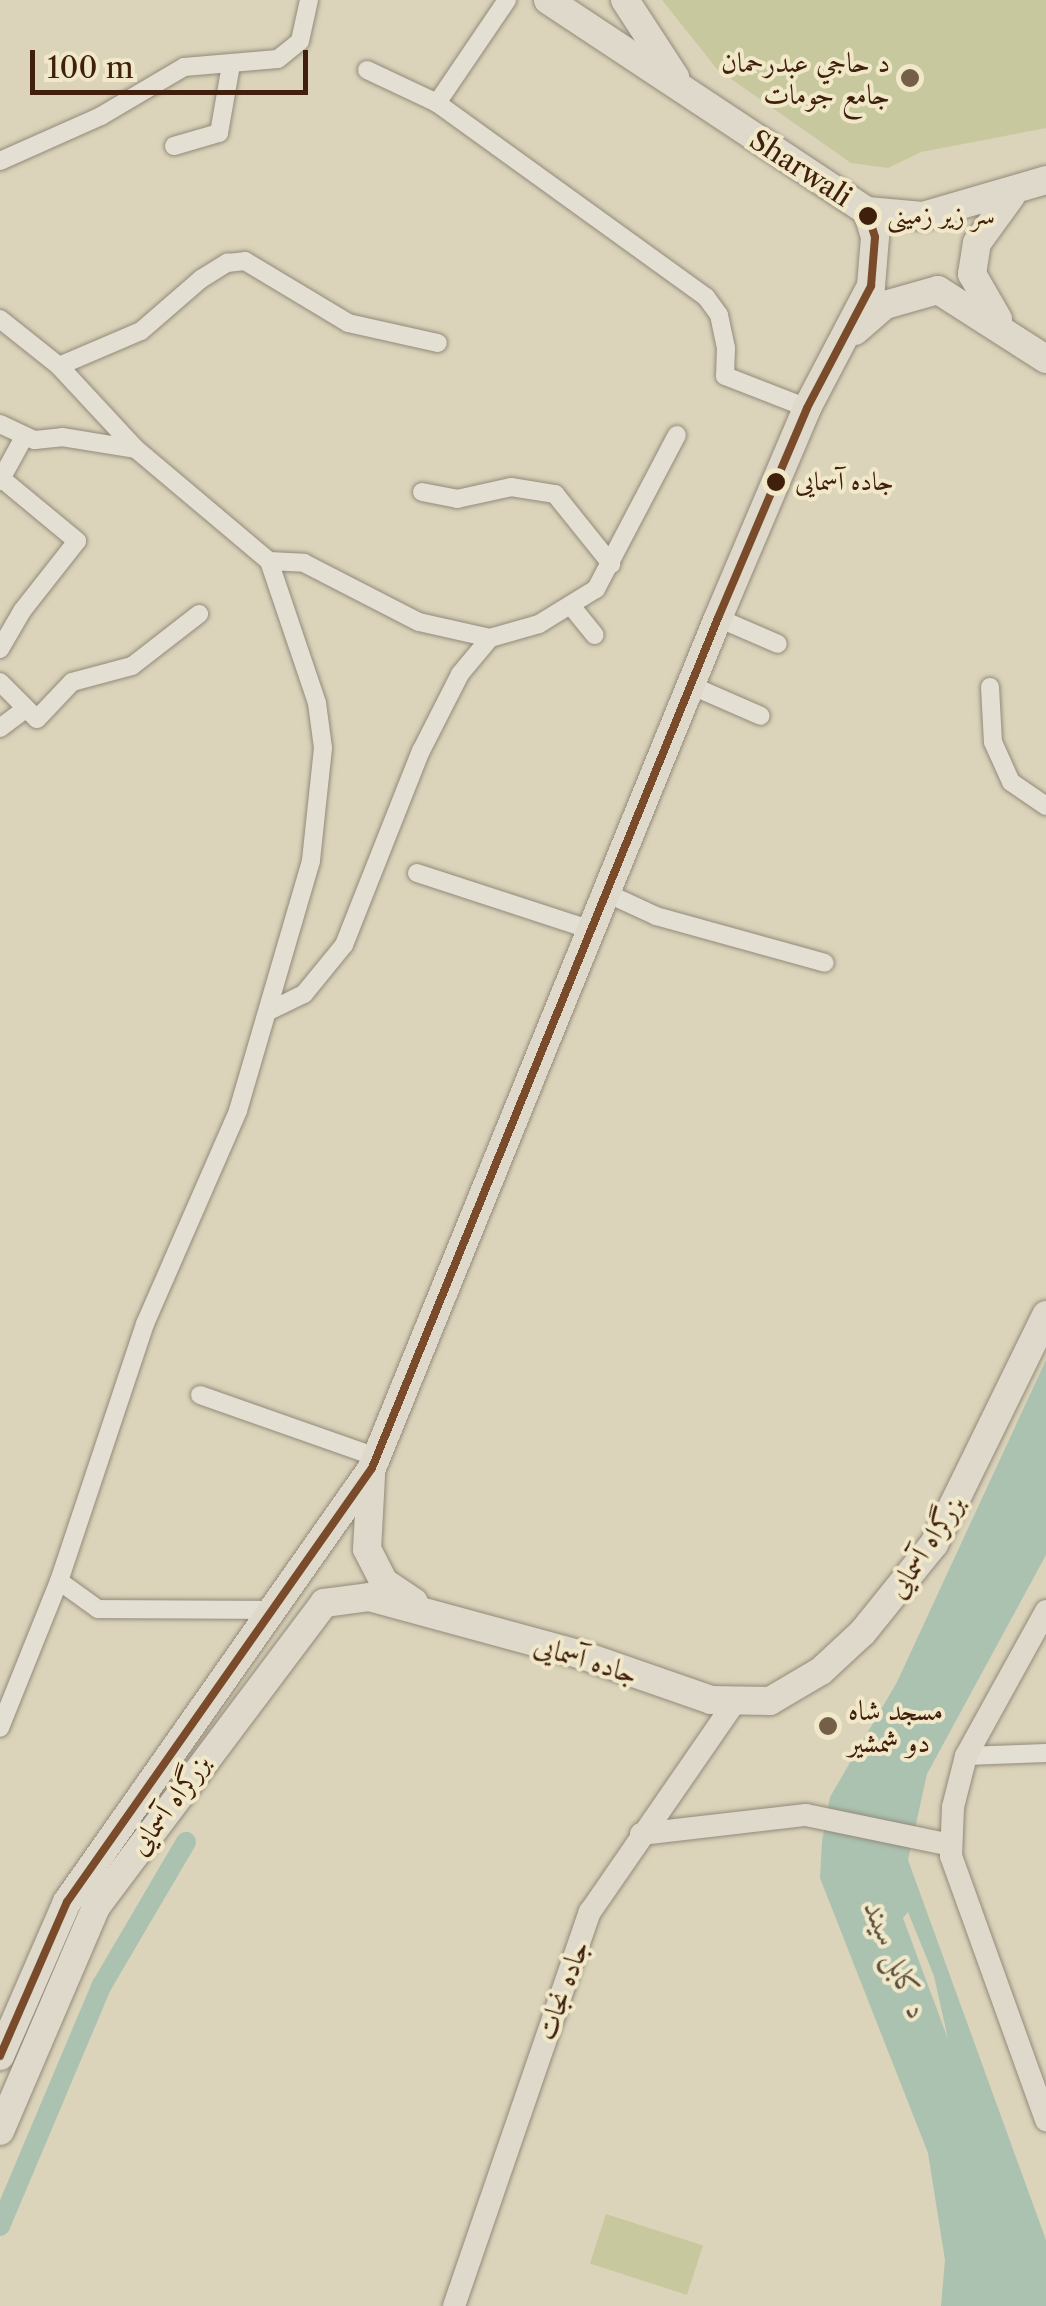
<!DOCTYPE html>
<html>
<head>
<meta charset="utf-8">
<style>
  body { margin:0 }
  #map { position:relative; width:1046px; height:2306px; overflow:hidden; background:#dbd3ba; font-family:"Libre Caslon Text",Amiri,serif }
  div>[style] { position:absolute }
  .green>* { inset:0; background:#c8c89e; transform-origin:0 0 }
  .water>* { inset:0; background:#abc2b1 }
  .canal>* { height:20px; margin:-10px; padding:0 10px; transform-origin:10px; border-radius:10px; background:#abc2b1 }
  .roads { filter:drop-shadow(0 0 2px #938a7a) drop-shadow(0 0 2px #938a7a) }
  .minor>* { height:18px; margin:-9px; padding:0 9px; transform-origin:9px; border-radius:9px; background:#e3dfd2 }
  .major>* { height:22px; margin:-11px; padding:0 11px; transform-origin:11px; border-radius:11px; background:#ded9ca }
  .highway>* { height:28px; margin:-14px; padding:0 14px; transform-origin:14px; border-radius:14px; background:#ded9ca }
  .bus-1>* { height:8px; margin:-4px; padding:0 4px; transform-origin:4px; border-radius:4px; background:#7a4b2a }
  .dots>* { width:28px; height:28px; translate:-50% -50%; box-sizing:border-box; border:5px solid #f1e8c9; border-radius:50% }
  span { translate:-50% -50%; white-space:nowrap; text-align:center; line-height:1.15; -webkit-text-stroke:8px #f1e8c9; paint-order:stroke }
  .bus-label { font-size:26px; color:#40200c }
  .left { translate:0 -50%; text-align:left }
  .poi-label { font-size:28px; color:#40200c }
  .right { translate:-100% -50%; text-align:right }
  .street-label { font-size:28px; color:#40200c }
  .water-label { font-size:30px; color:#5a4e3c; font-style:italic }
  .scale { position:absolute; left:30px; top:50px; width:278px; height:45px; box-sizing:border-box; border:5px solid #40200c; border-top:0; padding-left:12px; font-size:30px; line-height:35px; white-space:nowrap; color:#40200c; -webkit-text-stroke:8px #f1e8c9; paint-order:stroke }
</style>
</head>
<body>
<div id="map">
  <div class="green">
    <div style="clip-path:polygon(662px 0,1046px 0,1046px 128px,921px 152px,888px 168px,851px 163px,717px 69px)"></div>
    <div style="left:606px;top:2214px;width:102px;height:52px;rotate:18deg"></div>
  </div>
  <div class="water">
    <div style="clip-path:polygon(evenodd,1046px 1360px,1046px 1555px,927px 1774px,908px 1860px,1046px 2240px,1046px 2306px,941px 2306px,945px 2260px,928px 2153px,820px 1878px,822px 1841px,830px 1797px,897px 1682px,1046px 1360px,908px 1912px,934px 1976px,948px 2039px,903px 1918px,908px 1912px)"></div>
  </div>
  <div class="canal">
    <div style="left:0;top:2226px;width:262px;rotate:-67.1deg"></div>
    <div style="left:102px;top:1985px;width:166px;rotate:-59.6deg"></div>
  </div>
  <div class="roads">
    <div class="minor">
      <div style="left:367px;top:70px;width:77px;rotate:25.2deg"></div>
      <div style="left:437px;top:103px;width:332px;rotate:35.8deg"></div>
      <div style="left:706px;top:297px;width:22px;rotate:54deg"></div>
      <div style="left:719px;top:315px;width:34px;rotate:78deg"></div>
      <div style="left:726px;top:348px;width:28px;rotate:92deg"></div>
      <div style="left:725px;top:376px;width:88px;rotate:21.3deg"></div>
      <div style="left:437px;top:103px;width:125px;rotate:-55.8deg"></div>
      <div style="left:174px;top:146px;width:47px;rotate:-16.1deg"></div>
      <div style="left:219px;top:133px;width:69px;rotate:-80deg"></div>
      <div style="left:0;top:161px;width:111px;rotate:-24deg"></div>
      <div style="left:101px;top:116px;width:96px;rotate:-30.6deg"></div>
      <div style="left:184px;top:67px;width:94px;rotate:-4.9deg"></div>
      <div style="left:278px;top:59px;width:28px;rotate:-39deg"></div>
      <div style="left:300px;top:41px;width:42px;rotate:-77.6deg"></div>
      <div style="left:0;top:319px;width:75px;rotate:38.5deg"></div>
      <div style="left:59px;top:366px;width:113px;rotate:47.1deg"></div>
      <div style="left:136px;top:449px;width:174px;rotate:40.1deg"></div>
      <div style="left:269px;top:561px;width:150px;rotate:71.3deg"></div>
      <div style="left:317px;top:703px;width:45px;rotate:82.4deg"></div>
      <div style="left:323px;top:748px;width:114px;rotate:96.1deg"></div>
      <div style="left:311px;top:861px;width:260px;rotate:106.3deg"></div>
      <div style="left:238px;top:1111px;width:232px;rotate:113.6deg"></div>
      <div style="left:145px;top:1324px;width:271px;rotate:108.5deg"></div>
      <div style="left:59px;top:1581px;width:158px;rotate:111.9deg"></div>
      <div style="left:59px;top:366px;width:89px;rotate:-23.1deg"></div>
      <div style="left:141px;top:331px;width:79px;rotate:-40.9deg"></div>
      <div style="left:201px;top:279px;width:31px;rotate:-32deg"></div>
      <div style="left:227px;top:263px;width:18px;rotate:-6deg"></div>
      <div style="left:245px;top:261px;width:120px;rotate:31deg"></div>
      <div style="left:348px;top:323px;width:92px;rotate:12.5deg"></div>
      <div style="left:0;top:424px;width:38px;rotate:25deg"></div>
      <div style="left:35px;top:440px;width:27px;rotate:-6deg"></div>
      <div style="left:62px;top:437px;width:74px;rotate:9.3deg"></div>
      <div style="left:0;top:481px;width:50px;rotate:-61.4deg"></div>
      <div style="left:422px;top:492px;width:36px;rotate:11deg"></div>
      <div style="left:457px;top:499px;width:55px;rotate:-12.5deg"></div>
      <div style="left:511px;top:487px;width:45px;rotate:9deg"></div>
      <div style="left:555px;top:494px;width:90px;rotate:51.3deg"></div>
      <div style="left:269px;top:561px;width:35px;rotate:3deg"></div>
      <div style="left:304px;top:563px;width:129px;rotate:27.2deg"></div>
      <div style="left:419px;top:622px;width:73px;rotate:12.7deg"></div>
      <div style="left:572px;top:607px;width:36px;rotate:51deg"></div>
      <div style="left:718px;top:618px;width:65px;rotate:23.4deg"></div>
      <div style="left:0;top:649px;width:44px;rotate:-59.9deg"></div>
      <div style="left:22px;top:611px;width:89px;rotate:-51.8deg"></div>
      <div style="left:77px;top:541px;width:97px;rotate:-140.4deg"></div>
      <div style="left:0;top:682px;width:52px;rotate:45deg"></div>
      <div style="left:37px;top:719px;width:51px;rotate:-46.6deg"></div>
      <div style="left:72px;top:682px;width:62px;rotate:-14.9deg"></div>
      <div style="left:132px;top:666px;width:85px;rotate:-37.8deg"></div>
      <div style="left:690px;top:685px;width:77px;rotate:23.6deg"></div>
      <div style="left:990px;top:687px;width:55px;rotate:86.9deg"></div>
      <div style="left:993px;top:742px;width:44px;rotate:65.8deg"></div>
      <div style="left:1011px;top:782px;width:42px;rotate:34.4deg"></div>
      <div style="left:0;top:728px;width:30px;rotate:-37deg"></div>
      <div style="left:417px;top:873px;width:180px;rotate:18.1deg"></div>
      <div style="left:602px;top:891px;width:60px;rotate:24.8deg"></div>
      <div style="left:656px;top:916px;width:175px;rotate:15.5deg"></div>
      <div style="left:269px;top:1011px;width:39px;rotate:-26deg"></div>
      <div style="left:304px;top:994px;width:63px;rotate:-50.8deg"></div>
      <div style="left:344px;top:945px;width:209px;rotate:-68.4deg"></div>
      <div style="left:421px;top:751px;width:86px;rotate:-63.1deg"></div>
      <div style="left:460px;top:674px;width:47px;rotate:-50.2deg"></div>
      <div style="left:490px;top:638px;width:51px;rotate:-15.9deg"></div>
      <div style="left:539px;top:624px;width:67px;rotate:-31.6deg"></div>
      <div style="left:596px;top:589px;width:174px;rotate:-62.3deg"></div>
      <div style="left:200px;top:1395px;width:187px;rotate:19.4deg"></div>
      <div style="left:59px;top:1581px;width:48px;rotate:35.7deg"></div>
      <div style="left:98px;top:1609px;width:179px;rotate:0.3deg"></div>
      <div style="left:966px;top:1756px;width:80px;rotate:-2.1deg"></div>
    </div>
    <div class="major">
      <div style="left:1046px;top:1611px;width:166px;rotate:118.9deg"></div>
      <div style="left:966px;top:1756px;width:53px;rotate:104.3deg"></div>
      <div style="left:953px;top:1807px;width:49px;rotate:92.3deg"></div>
      <div style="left:951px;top:1856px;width:281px;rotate:70.2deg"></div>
      <div style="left:641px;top:1834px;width:166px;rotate:-6.6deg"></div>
      <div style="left:806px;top:1815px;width:148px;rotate:11.7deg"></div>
      <div style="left:454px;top:2306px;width:417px;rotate:-71deg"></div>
      <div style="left:590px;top:1912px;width:252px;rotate:-55.4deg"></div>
    </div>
    <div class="highway">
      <div style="left:548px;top:0;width:382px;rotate:33.5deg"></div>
      <div style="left:867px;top:211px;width:56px;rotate:5.1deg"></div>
      <div style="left:923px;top:216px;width:128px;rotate:-16.3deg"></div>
      <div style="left:625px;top:0;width:92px;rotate:57deg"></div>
      <div style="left:998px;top:319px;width:52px;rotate:-120deg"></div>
      <div style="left:972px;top:274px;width:31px;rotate:-81deg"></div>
      <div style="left:977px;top:243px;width:58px;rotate:-54.1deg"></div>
      <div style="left:855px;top:331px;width:40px;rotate:-41deg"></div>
      <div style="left:885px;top:305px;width:55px;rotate:-15.8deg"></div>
      <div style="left:938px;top:290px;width:128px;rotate:32.6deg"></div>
      <div style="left:371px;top:1476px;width:73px;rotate:93.1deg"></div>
      <div style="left:367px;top:1549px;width:37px;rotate:63deg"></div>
      <div style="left:384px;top:1582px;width:36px;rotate:34deg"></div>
      <div style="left:0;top:2056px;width:168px;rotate:-66.5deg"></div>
      <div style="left:67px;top:1902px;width:530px;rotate:-54.9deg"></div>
      <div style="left:372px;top:1468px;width:918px;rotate:-67.85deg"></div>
      <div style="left:718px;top:618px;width:228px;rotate:-67deg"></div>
      <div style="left:807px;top:408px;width:138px;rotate:-62.3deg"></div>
      <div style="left:871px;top:286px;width:49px;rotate:-85.3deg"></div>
      <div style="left:875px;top:237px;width:27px;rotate:-107deg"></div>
      <div style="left:0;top:2131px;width:244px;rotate:-66.8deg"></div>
      <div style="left:96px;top:1907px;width:380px;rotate:-53.1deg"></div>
      <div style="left:324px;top:1603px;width:45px;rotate:-7.6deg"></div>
      <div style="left:369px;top:1597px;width:218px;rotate:15.2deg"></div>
      <div style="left:579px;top:1654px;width:140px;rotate:19.2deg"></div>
      <div style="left:711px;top:1700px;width:59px;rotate:1deg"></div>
      <div style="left:770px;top:1701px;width:59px;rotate:-30.5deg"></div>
      <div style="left:821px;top:1671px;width:57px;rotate:-42.9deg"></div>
      <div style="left:863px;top:1632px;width:113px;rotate:-51.1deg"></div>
      <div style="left:934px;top:1544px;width:255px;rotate:-63.9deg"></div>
    </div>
  </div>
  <div class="bus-1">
    <div style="left:0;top:2056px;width:168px;rotate:-66.5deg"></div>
    <div style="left:67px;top:1902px;width:530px;rotate:-54.9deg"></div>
    <div style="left:372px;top:1468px;width:918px;rotate:-67.85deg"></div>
    <div style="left:718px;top:618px;width:228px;rotate:-67deg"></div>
    <div style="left:807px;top:408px;width:138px;rotate:-62.3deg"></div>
    <div style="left:871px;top:286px;width:49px;rotate:-85.3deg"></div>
    <div style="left:875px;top:237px;width:27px;rotate:-107deg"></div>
  </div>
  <div class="dots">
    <div style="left:910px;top:78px;background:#765f49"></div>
    <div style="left:868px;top:216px;background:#40200c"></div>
    <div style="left:776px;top:482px;background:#40200c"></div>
    <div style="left:828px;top:1726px;background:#765f49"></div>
  </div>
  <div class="bus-label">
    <span class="left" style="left:887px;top:216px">سر زیر زمینی</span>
    <span class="left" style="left:795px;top:482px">جاده آسمایی</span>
  </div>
  <div class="poi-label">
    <span class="right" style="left:890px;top:78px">د حاجي عبدرحمان<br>جامع جومات</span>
    <span class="left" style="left:848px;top:1726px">مسجد شاه<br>دو شمشیر</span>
  </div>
  <div class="street-label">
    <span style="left:801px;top:168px;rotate:33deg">Sharwali</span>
    <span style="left:925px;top:1546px;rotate:-57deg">بزرگراه آسمایی</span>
    <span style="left:586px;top:1659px;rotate:17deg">جاده آسمایی</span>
    <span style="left:169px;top:1804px;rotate:-54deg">بزرگراه آسمایی</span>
    <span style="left:562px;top:1990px;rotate:-70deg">جاده نجات</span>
  </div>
  <div class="water-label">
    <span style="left:896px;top:1960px;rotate:68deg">د کابل سيند</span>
  </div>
  <div class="scale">100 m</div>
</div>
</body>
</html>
